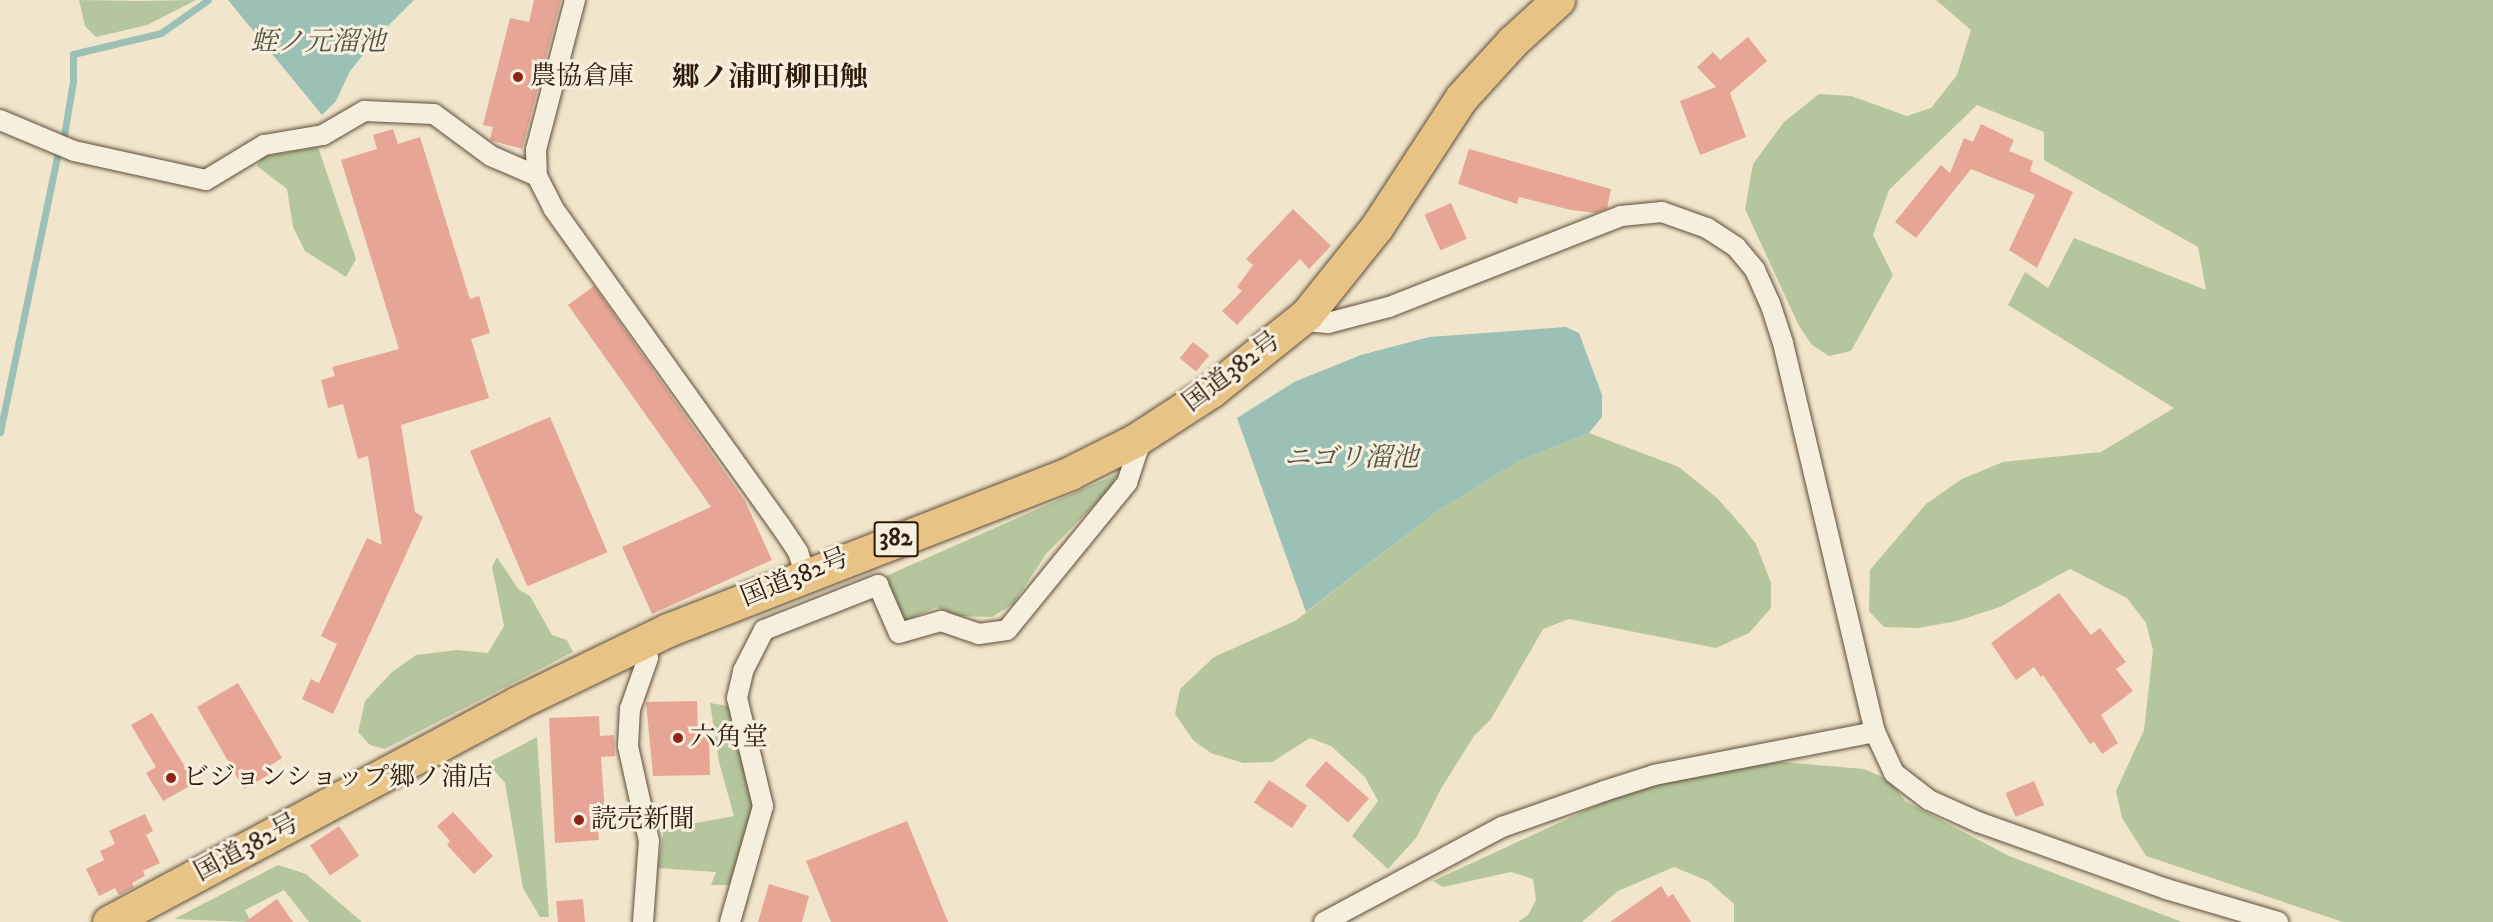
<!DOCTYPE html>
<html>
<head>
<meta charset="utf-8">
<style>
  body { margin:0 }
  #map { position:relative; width:2493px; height:922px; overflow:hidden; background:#f1e6cc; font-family:"IM FELL DW Pica","Noto Serif JP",serif }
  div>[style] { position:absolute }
  .green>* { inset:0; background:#b5c69c }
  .water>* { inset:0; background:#9bc0b5 }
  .stream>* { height:7px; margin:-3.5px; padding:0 3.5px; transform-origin:3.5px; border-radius:3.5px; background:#9bc0b5 }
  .building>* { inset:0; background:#e7a695; transform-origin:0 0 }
  .roads { filter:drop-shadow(0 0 2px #5f4d39) drop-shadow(0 0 2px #5f4d39) }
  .street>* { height:20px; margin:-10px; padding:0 10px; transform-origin:10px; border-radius:10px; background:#f6efde }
  .highway>* { height:33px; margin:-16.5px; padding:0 16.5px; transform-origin:16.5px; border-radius:16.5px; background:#e8c386 }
  .dots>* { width:16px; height:16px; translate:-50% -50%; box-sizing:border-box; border:3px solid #f6efde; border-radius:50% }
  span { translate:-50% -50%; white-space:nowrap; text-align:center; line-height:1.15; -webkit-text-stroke:6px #f6efde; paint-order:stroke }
  .shield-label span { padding:2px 4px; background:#f6efde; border:2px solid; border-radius:4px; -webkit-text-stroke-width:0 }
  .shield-label { font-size:24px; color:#2e1a08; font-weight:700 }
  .poi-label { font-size:26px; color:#2e1a08 }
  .left { translate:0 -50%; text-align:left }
  .street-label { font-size:26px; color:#2e1a08 }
  .water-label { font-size:27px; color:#545445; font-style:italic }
  .quarter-label { font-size:28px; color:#2e1a08; font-weight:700 }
</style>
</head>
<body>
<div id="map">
  <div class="green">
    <div style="clip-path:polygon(79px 0,139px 1px,196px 0,147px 25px,96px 37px,85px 26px)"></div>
    <div style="clip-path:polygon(1936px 0,2493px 0,2493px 922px,2343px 922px,2146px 856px,2122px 818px,2116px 791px,2144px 730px,2153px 650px,2146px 623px,2127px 598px,2070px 569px,2000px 607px,1957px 621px,1918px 628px,1884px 627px,1869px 611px,1870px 570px,1926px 504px,1962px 479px,2003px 462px,2101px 452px,2174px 408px,2008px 305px,2025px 272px,2048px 288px,2074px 238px,2206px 290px,2198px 247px,2044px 160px,2044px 132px,1977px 105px,1889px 190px,1873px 235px,1893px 275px,1851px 351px,1829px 356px,1812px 345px,1799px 326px,1745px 209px,1753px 164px,1784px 122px,1819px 94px,1851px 96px,1907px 116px,1931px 108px,1957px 75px,1971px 30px)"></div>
    <div style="clip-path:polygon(318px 147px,356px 259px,346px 277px,305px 251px,293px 227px,287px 189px,257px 166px,262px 157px)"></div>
    <div style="clip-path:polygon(1589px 433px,1679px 467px,1717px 498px,1742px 526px,1756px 544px,1771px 583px,1771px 608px,1749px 633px,1716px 648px,1569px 619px,1543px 629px,1491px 719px,1474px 736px,1442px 787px,1416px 838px,1388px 869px,1352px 836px,1378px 801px,1365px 777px,1331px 746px,1310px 738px,1272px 762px,1243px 763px,1211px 753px,1194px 741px,1175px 714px,1180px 689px,1214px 657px,1295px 621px,1436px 512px,1519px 461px)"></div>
    <div style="clip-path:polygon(1117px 474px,1112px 487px,1046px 554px,1013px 604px,992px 617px,958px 616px,936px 607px,903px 622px,886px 576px)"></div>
    <div style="clip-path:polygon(497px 557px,519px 590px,530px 596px,552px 635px,567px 640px,573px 652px,385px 749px,370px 745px,358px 732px,365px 701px,392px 672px,416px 655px,457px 650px,488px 653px,504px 626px,492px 567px)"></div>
    <div style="clip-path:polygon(710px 703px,728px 706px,754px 806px,729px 885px,711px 885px,716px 872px,658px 868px,664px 829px,734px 816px,719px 762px)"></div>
    <div style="clip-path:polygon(537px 737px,549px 917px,540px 917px,523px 888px,505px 783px,488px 763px)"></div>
    <div style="clip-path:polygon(1782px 762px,1864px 769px,1889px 780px,1905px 801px,2009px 856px,2182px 922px,1734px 922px,1734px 904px,1708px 881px,1674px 867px,1618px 891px,1582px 922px,1518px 922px,1528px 915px,1536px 900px,1533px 879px,1511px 872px,1443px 887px,1433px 881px,1617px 796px,1688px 776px)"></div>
    <div style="clip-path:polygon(278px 865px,306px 874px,362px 922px,309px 922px,284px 890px,245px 910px,250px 920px,247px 922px,174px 919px)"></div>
  </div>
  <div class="water">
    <div style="clip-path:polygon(228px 0,414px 0,380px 34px,350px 71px,336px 101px,322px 115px)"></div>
    <div style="clip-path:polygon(1566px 327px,1579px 333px,1602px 395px,1602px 417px,1589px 433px,1519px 461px,1436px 512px,1306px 612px,1237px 418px,1294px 382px,1361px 355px,1429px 337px)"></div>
  </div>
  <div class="stream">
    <div style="left:63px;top:141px;width:61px;rotate:-80.5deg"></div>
    <div style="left:73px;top:81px;width:27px;rotate:-90deg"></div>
    <div style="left:73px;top:54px;width:90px;rotate:-13.4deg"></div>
    <div style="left:161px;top:33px;width:57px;rotate:-35.1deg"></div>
    <div style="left:0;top:432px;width:282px;rotate:-78.3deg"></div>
  </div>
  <div class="building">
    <div style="clip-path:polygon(534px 0,561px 0,522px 149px,490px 140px,493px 127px,483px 125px,510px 18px,529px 22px)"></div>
    <div style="clip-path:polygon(1748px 37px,1767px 61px,1730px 93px,1746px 137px,1700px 155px,1680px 101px,1716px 87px,1697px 67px,1713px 52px,1720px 60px)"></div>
    <div style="clip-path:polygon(1981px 124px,2014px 140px,2009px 151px,2033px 161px,2030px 171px,2073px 192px,2037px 268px,2009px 250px,2035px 195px,1971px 169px,1916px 238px,1895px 222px,1941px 165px,1950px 173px,1964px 138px,1973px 142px)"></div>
    <div style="clip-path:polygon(393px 129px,398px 144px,420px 137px,470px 299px,479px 296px,490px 333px,471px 339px,489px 398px,401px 425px,415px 512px,423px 517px,333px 714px,302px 699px,311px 679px,319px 683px,337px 644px,321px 636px,367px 538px,382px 545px,368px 456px,358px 459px,343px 404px,328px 408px,321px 380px,335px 376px,332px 367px,399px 349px,341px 160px,377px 149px,373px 135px)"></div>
    <div style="clip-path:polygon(1469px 149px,1611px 189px,1607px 209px,1596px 213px,1571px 210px,1519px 197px,1517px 204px,1458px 184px)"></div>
    <div style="left:1451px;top:203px;width:39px;height:29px;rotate:66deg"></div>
    <div style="clip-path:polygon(1293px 209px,1331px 246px,1309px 269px,1300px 259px,1237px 325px,1222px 311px,1242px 291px,1237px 287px,1253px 265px,1246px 259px)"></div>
    <div style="clip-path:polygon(594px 286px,745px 501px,772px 560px,652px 614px,622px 547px,711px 507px,568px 305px)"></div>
    <div style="left:1193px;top:342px;width:21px;height:21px;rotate:39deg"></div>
    <div style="left:550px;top:417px;width:147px;height:87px;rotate:67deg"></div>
    <div style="clip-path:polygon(2059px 593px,2091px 635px,2100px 628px,2126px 662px,2116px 669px,2133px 691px,2101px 715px,2118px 743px,2102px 754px,2094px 742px,2090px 744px,2043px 675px,2041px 677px,2034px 667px,2016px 680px,1991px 643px)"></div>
    <div style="clip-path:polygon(238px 683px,282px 758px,268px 767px,272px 773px,244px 789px,197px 707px)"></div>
    <div style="clip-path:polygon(697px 701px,698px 735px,709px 735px,710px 775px,653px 776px,646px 702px)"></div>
    <div style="clip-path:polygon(152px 713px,195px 783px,163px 801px,146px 773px,156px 767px,131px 725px)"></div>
    <div style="clip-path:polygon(599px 716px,600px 736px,614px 735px,615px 756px,601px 757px,606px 827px,598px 827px,599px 840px,555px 843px,549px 718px)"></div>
    <div style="left:1326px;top:761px;width:57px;height:32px;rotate:41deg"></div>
    <div style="left:1269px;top:780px;width:46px;height:27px;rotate:34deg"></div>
    <div style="left:2034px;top:781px;width:26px;height:31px;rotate:67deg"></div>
    <div style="clip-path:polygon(453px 812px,493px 856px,474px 874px,447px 845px,450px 841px,437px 826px)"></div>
    <div style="clip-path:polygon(145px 814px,153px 831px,146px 835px,160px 863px,143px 871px,145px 876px,132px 883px,134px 887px,119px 895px,115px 888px,99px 896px,86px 869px,104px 860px,100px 851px,115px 844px,109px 831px)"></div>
    <div style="clip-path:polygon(907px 821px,948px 922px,831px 922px,806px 861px)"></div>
    <div style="left:339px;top:826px;width:36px;height:35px;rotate:56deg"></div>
    <div style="clip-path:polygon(769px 884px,809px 896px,802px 922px,758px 922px)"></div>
    <div style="clip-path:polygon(1661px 886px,1668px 897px,1673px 894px,1691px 922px,1610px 922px)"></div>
    <div style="clip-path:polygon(277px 899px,293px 922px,245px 922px)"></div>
    <div style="left:583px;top:899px;width:23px;height:27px;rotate:85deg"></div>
  </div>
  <div class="roads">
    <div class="street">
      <div style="left:575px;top:0;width:155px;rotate:104.6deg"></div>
      <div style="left:536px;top:150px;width:26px;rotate:88deg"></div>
      <div style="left:537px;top:176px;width:36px;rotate:63deg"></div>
      <div style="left:553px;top:208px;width:390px;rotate:54.4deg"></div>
      <div style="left:780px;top:525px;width:32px;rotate:56deg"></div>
      <div style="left:798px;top:552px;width:23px;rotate:72deg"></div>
      <div style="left:0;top:120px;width:80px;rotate:22.7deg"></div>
      <div style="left:74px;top:151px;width:135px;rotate:12.4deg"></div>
      <div style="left:206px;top:180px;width:68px;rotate:-31.1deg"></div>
      <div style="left:264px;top:145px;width:60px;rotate:-9.6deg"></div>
      <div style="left:323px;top:135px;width:48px;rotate:-30.3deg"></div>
      <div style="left:364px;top:111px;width:70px;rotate:2.5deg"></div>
      <div style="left:434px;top:114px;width:71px;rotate:36.4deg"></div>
      <div style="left:491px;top:156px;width:50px;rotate:23.5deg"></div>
      <div style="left:1307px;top:314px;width:12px;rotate:42deg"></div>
      <div style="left:1316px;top:322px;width:12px;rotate:5deg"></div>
      <div style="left:1328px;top:323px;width:63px;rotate:-14.7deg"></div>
      <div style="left:1389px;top:307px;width:249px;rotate:-21.4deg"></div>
      <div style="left:1621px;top:216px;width:41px;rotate:-5.6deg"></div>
      <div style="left:1662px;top:212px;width:48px;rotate:19.6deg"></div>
      <div style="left:1707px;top:228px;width:35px;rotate:33deg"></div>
      <div style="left:1736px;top:247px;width:30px;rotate:50deg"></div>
      <div style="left:1755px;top:270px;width:36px;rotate:66deg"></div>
      <div style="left:1770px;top:303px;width:42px;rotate:72deg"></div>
      <div style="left:1783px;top:343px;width:400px;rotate:76.7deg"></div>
      <div style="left:1875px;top:732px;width:45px;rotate:65.1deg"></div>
      <div style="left:1894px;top:773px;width:44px;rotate:37.6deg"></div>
      <div style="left:1929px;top:800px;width:54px;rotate:24.2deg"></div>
      <div style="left:1978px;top:822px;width:200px;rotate:19.6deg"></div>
      <div style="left:2166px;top:889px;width:117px;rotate:16.4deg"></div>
      <div style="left:643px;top:922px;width:81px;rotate:-85.8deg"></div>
      <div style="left:649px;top:841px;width:97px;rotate:-102.5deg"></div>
      <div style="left:628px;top:746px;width:37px;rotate:-87deg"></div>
      <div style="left:630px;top:709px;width:54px;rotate:-70.6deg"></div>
      <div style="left:648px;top:658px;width:16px;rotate:-104deg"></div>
      <div style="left:730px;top:922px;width:121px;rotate:-74.1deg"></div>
      <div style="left:763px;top:806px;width:111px;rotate:-103.5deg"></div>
      <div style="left:737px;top:698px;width:28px;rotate:-77deg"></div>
      <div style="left:743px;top:671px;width:46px;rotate:-62.9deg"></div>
      <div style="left:764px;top:630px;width:123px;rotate:-21.5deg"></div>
      <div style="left:878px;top:585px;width:52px;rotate:66.4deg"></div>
      <div style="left:899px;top:633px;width:44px;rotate:-15.9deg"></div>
      <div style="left:941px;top:621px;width:40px;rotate:18.9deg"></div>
      <div style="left:979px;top:634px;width:28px;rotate:-8deg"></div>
      <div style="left:1007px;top:630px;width:190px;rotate:-50.8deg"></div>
      <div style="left:1127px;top:483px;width:35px;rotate:-72deg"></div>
      <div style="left:1138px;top:450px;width:10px;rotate:-114deg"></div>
      <div style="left:1324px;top:922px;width:202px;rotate:-28.1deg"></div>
      <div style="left:1502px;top:827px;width:108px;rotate:-19.4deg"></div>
      <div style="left:1604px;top:791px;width:52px;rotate:-17.7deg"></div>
      <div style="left:1654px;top:775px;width:225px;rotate:-11deg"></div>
    </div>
    <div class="highway">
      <div style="left:109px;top:922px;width:463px;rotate:-28.2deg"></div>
      <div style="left:517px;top:703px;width:168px;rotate:-25.8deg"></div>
      <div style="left:668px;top:630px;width:432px;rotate:-21.3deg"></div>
      <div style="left:1070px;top:473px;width:72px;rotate:-26.6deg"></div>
      <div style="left:1134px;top:441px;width:92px;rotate:-33deg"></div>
      <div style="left:1211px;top:391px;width:123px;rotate:-38.7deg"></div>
      <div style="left:1307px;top:314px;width:110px;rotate:-51.3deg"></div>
      <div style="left:1376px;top:228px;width:155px;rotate:-56.8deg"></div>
      <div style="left:1461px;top:98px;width:77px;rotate:-47.6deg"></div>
      <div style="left:1513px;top:41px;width:61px;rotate:-42.3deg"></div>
    </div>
  </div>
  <div class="dots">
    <div style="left:518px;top:77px;background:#8f2418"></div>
    <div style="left:678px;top:738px;background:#8f2418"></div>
    <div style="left:171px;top:778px;background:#8f2418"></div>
    <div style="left:579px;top:820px;background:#8f2418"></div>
  </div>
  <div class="shield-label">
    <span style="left:896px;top:539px">382</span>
  </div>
  <div class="poi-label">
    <span class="left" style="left:530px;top:77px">農協倉庫</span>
    <span class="left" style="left:690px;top:738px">六角堂</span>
    <span class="left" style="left:183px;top:778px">ビジョンショップ郷ノ浦店</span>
    <span class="left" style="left:591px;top:820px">読売新聞</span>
  </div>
  <div class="street-label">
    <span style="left:1232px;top:372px;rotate:-37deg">国道382号</span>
    <span style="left:795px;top:578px;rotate:-22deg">国道382号</span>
    <span style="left:247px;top:848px;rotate:-28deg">国道382号</span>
  </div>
  <div class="water-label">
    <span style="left:318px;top:43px">蛭ノ元溜池</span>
    <span style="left:1351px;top:459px">ニゴリ溜池</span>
  </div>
  <div class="quarter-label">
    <span style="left:770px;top:78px">郷ノ浦町柳田触</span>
  </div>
</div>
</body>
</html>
